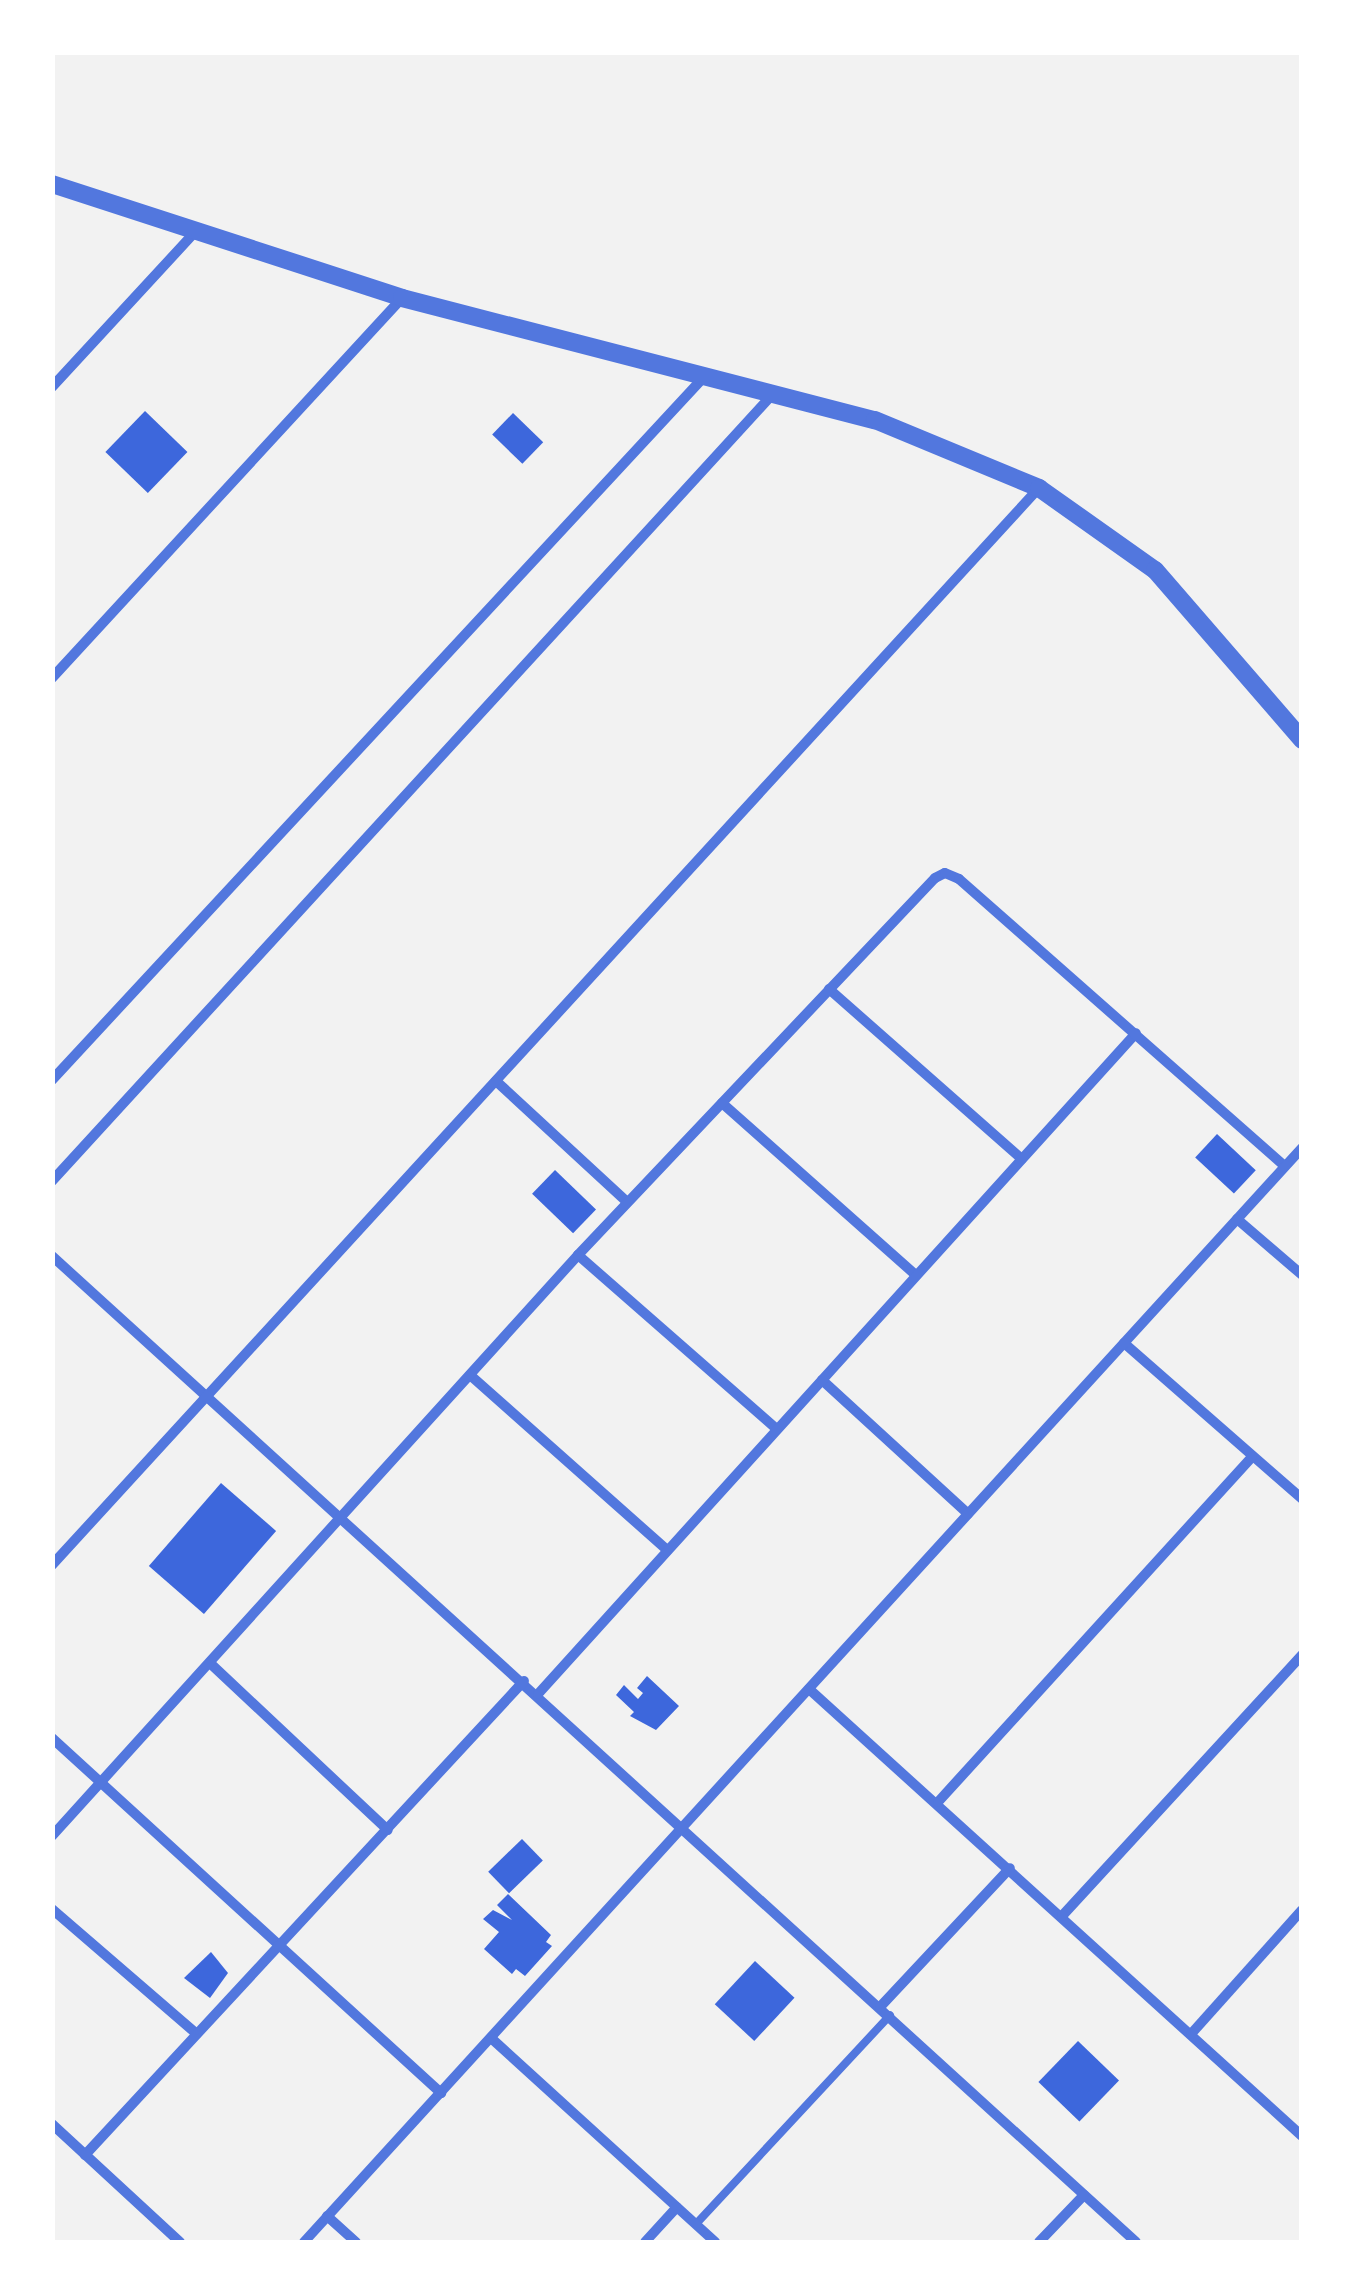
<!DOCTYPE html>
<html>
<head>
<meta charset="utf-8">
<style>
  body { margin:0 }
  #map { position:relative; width:1354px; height:2295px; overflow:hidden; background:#f2f2f2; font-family:"Alegreya Sans",sans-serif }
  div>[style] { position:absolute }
  .building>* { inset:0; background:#3d67dc; transform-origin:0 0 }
  .service>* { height:8px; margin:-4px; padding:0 4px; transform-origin:4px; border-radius:4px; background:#5277de }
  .minor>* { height:10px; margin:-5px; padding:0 5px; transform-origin:5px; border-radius:5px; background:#5277de }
  .tertiary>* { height:18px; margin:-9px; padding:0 9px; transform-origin:9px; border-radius:9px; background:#5277de }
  span { translate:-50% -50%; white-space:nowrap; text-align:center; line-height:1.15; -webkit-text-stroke:10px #fff; paint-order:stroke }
  .frame { position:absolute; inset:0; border:55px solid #fff; pointer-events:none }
</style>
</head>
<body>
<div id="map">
  <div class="building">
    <div style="left:145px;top:411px;width:59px;height:57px;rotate:44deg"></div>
    <div style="left:513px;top:413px;width:42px;height:30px;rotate:44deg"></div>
    <div style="left:1217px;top:1134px;width:53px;height:32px;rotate:43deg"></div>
    <div style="left:555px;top:1170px;width:57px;height:33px;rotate:44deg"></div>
    <div style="left:221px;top:1483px;width:73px;height:110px;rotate:41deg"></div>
    <div style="clip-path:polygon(647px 1676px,679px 1706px,656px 1730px,630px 1716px,634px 1712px,616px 1695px,624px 1685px,638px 1699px,643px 1693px,637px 1688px)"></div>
    <div style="left:522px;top:1839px;width:30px;height:47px;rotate:46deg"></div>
    <div style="clip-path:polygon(508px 1894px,551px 1935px,546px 1942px,552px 1946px,525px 1976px,516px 1969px,512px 1974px,484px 1949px,499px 1932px,483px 1919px,493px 1910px,512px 1920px,497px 1905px)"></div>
    <div style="clip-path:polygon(211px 1952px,228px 1973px,210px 1998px,184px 1978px)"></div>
    <div style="left:755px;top:1961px;width:54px;height:59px;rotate:43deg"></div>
    <div style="left:1078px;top:2041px;width:57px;height:57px;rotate:44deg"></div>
  </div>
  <div class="service">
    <div style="left:696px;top:2224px;width:285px;rotate:-47.1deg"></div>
  </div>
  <div class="minor">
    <div style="left:52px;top:387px;width:212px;rotate:-47.3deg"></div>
    <div style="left:52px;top:678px;width:517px;rotate:-47.35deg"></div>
    <div style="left:829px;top:989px;width:257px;rotate:41.4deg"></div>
    <div style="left:52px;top:1080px;width:956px;rotate:-47.16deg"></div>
    <div style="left:496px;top:1081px;width:178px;rotate:42.7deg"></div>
    <div style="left:722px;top:1103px;width:259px;rotate:41.6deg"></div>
    <div style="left:52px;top:1181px;width:1065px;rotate:-47.51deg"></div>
    <div style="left:1237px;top:1219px;width:86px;rotate:40.7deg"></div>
    <div style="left:578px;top:1255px;width:264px;rotate:41.2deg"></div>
    <div style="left:52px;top:1256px;width:1465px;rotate:42.29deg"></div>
    <div style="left:1124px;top:1343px;width:237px;rotate:41.2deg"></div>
    <div style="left:470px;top:1375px;width:264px;rotate:41.6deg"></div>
    <div style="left:822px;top:1380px;width:198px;rotate:42.5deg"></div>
    <div style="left:52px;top:1565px;width:1461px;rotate:-47.5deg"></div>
    <div style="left:212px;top:1665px;width:241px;rotate:43.2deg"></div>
    <div style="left:809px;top:1689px;width:665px;rotate:42.2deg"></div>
    <div style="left:538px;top:1694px;width:891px;rotate:-47.86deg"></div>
    <div style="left:52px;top:1738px;width:527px;rotate:42.38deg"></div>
    <div style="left:938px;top:1802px;width:466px;rotate:-47.7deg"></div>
    <div style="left:52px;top:1836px;width:784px;rotate:-47.84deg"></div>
    <div style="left:578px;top:1255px;width:519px;rotate:-46.56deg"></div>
    <div style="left:935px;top:878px;width:11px;rotate:-27deg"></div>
    <div style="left:945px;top:873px;width:15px;rotate:23deg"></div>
    <div style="left:959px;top:879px;width:434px;rotate:41.4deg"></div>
    <div style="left:52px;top:1909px;width:191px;rotate:40.8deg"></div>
    <div style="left:1062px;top:1916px;width:355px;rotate:-47.4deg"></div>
    <div style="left:880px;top:2007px;width:190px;rotate:-46.9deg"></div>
    <div style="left:1191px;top:2034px;width:166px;rotate:-48.2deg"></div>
    <div style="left:491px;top:2038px;width:303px;rotate:42.3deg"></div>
    <div style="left:52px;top:2124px;width:174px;rotate:42.7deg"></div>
    <div style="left:85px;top:2155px;width:646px;rotate:-47.2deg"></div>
    <div style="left:327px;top:2216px;width:39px;rotate:42deg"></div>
    <div style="left:304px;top:2242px;width:1481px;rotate:-47.63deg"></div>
    <div style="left:645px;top:2242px;width:47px;rotate:-47.6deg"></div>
    <div style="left:1039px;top:2242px;width:65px;rotate:-46.2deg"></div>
  </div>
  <div class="tertiary">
    <div style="left:52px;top:184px;width:368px;rotate:18deg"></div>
    <div style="left:402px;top:298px;width:488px;rotate:14.5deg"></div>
    <div style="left:875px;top:420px;width:178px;rotate:22.5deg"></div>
    <div style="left:1039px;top:488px;width:142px;rotate:35.3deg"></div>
    <div style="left:1155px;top:570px;width:225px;rotate:49.1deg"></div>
  </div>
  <div class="frame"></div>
</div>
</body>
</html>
